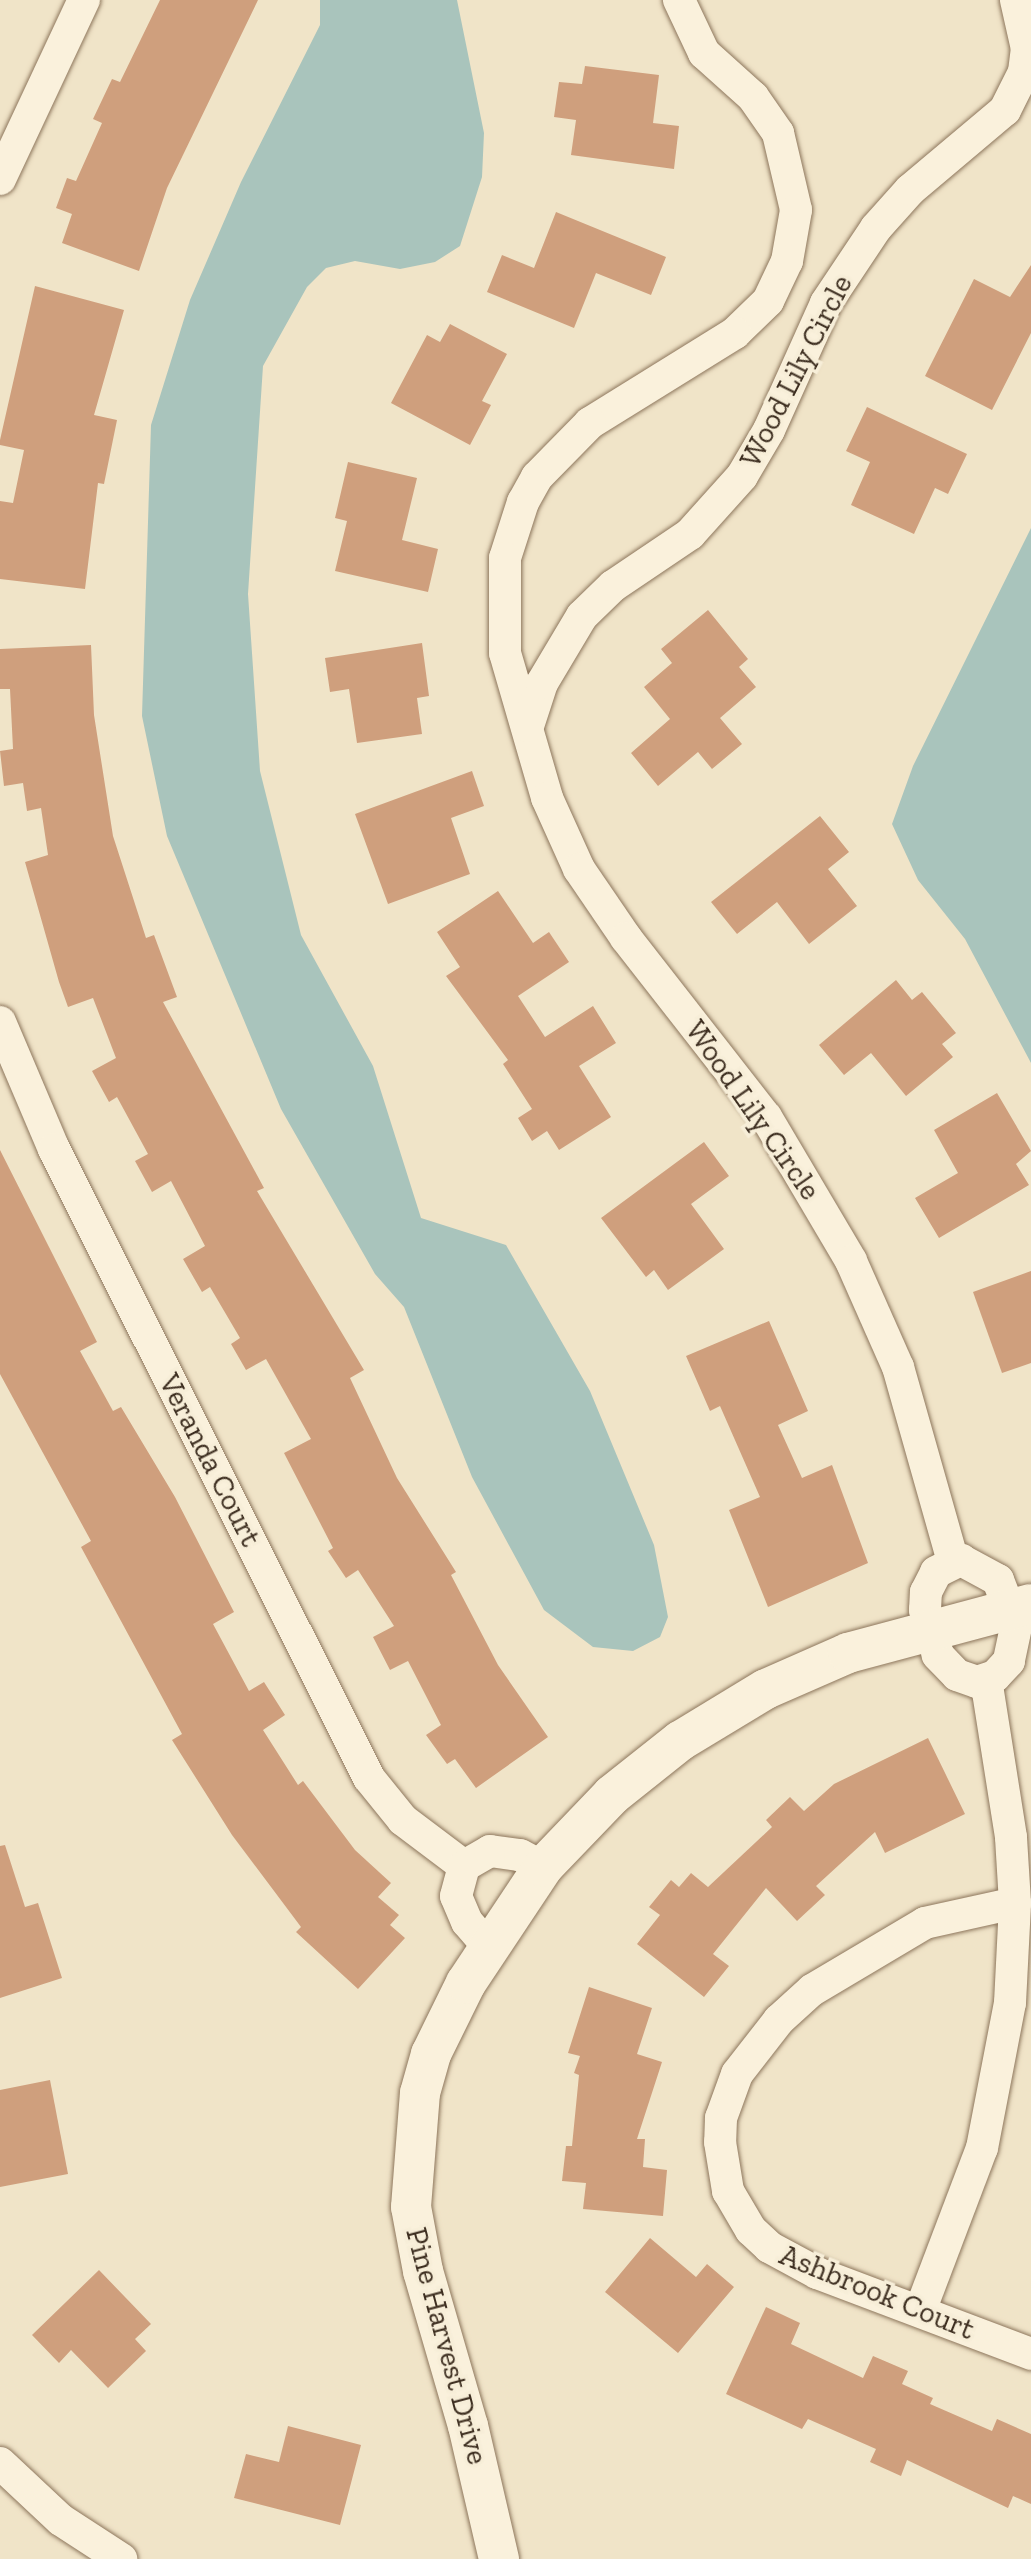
<!DOCTYPE html>
<html>
<head>
<meta charset="utf-8">
<style>
  body { margin:0 }
  #map { position:relative; width:1031px; height:2559px; overflow:hidden; background:#f0e4c8; font-family:"Zilla Slab",serif }
  div>[style] { position:absolute }
  .water>* { inset:0; background:#a9c4bc }
  .building>* { inset:0; background:#cf9f7d }
  .roads { filter:drop-shadow(0 0 2px #8d765c) drop-shadow(0 0 2px #8d765c) }
  .minor>* { height:32px; margin:-16px; padding:0 16px; transform-origin:16px; border-radius:16px; background:#faf1dc }
  .tertiary>* { height:40px; margin:-20px; padding:0 20px; transform-origin:20px; border-radius:20px; background:#faf1dc }
  span { translate:-50% -50%; white-space:nowrap; text-align:center; line-height:1.15; -webkit-text-stroke:7px #f7eed8; paint-order:stroke }
  .street-label { font-size:30px; color:#3d2e20 }
</style>
</head>
<body>
<div id="map">
  <div class="water">
    <div style="clip-path:polygon(320px 0,457px 0,484px 133px,482px 177px,460px 246px,435px 262px,400px 269px,355px 261px,326px 268px,307px 287px,263px 366px,248px 594px,260px 771px,301px 935px,373px 1066px,421px 1218px,506px 1245px,590px 1391px,654px 1545px,668px 1617px,660px 1637px,633px 1651px,593px 1647px,544px 1610px,472px 1477px,404px 1307px,375px 1274px,281px 1109px,167px 836px,142px 716px,151px 425px,190px 300px,241px 182px,320px 25px)"></div>
    <div style="clip-path:polygon(1031px 528px,1031px 1063px,965px 939px,918px 880px,892px 824px,913px 766px)"></div>
  </div>
  <div class="building">
    <div style="clip-path:polygon(160px 0,258px 0,167px 188px,139px 271px,62px 243px,72px 214px,56px 208px,67px 178px,76px 181px,102px 123px,93px 119px,112px 79px,120px 82px)"></div>
    <div style="clip-path:polygon(585px 66px,659px 75px,653px 123px,679px 126px,674px 169px,571px 155px,576px 120px,554px 117px,559px 82px,582px 84px)"></div>
    <div style="clip-path:polygon(556px 212px,666px 257px,651px 295px,596px 273px,574px 328px,487px 292px,502px 255px,534px 268px)"></div>
    <div style="clip-path:polygon(1031px 265px,1031px 333px,992px 410px,925px 376px,974px 279px,1010px 297px)"></div>
    <div style="clip-path:polygon(35px 286px,124px 310px,94px 415px,117px 420px,104px 484px,98px 483px,85px 589px,0 579px,0 501px,13px 503px,24px 450px,0 445px,0 440px)"></div>
    <div style="clip-path:polygon(450px 324px,507px 354px,482px 401px,491px 405px,470px 445px,391px 403px,427px 335px,440px 342px)"></div>
    <div style="clip-path:polygon(867px 407px,967px 454px,948px 494px,935px 488px,914px 534px,851px 505px,870px 462px,846px 451px)"></div>
    <div style="clip-path:polygon(348px 462px,417px 478px,402px 540px,438px 549px,428px 592px,335px 571px,347px 521px,335px 518px)"></div>
    <div style="clip-path:polygon(708px 610px,748px 659px,739px 667px,756px 687px,720px 718px,742px 744px,712px 769px,698px 752px,658px 786px,631px 753px,670px 719px,644px 687px,672px 663px,661px 649px)"></div>
    <div style="clip-path:polygon(422px 643px,429px 696px,417px 698px,422px 734px,357px 743px,349px 689px,330px 692px,325px 658px)"></div>
    <div style="clip-path:polygon(91px 645px,94px 715px,113px 836px,146px 938px,154px 935px,177px 997px,163px 1002px,264px 1188px,257px 1191px,364px 1370px,350px 1378px,397px 1478px,456px 1572px,451px 1575px,498px 1665px,548px 1737px,476px 1788px,455px 1759px,447px 1764px,426px 1735px,441px 1725px,408px 1661px,390px 1670px,373px 1637px,394px 1626px,358px 1570px,346px 1578px,328px 1551px,333px 1548px,284px 1453px,311px 1439px,266px 1359px,246px 1370px,231px 1344px,240px 1338px,210px 1287px,202px 1292px,183px 1259px,205px 1246px,171px 1181px,152px 1192px,135px 1161px,148px 1154px,117px 1097px,109px 1102px,92px 1071px,116px 1058px,93px 998px,68px 1007px,59px 982px,25px 862px,48px 855px,41px 808px,27px 811px,23px 783px,4px 786px,0 751px,13px 749px,10px 689px,0 689px,0 649px)"></div>
    <div style="clip-path:polygon(472px 771px,484px 806px,451px 818px,470px 874px,388px 904px,355px 814px)"></div>
    <div style="clip-path:polygon(820px 816px,849px 852px,828px 869px,857px 906px,809px 944px,777px 902px,737px 934px,711px 902px)"></div>
    <div style="clip-path:polygon(498px 891px,533px 943px,549px 932px,569px 962px,518px 996px,545px 1037px,593px 1006px,616px 1043px,579px 1066px,611px 1117px,559px 1150px,547px 1131px,532px 1141px,518px 1118px,532px 1109px,503px 1064px,508px 1060px,446px 976px,460px 967px,437px 932px)"></div>
    <div style="clip-path:polygon(896px 980px,912px 1000px,922px 992px,956px 1033px,942px 1044px,953px 1057px,906px 1096px,871px 1053px,844px 1075px,819px 1045px)"></div>
    <div style="clip-path:polygon(997px 1093px,1031px 1151px,1016px 1164px,1029px 1185px,939px 1238px,915px 1198px,958px 1173px,934px 1130px)"></div>
    <div style="clip-path:polygon(704px 1142px,729px 1176px,691px 1204px,724px 1249px,668px 1290px,654px 1270px,646px 1277px,601px 1218px)"></div>
    <div style="clip-path:polygon(0 1150px,97px 1342px,80px 1351px,113px 1411px,121px 1407px,175px 1497px,234px 1612px,213px 1624px,249px 1691px,264px 1682px,285px 1715px,263px 1730px,298px 1785px,303px 1781px,355px 1850px,391px 1883px,378px 1897px,399px 1915px,390px 1925px,405px 1938px,358px 1989px,296px 1932px,301px 1927px,232px 1835px,172px 1740px,182px 1734px,81px 1547px,91px 1541px,0 1374px)"></div>
    <div style="clip-path:polygon(1031px 1271px,1031px 1363px,1002px 1373px,973px 1292px)"></div>
    <div style="clip-path:polygon(769px 1321px,808px 1411px,778px 1425px,802px 1478px,832px 1465px,868px 1563px,768px 1607px,729px 1510px,760px 1497px,720px 1406px,710px 1411px,686px 1356px)"></div>
    <div style="clip-path:polygon(928px 1738px,965px 1814px,885px 1853px,875px 1832px,816px 1886px,825px 1895px,797px 1921px,766px 1888px,713px 1954px,729px 1966px,704px 1997px,637px 1944px,660px 1915px,649px 1907px,671px 1880px,679px 1887px,691px 1873px,708px 1887px,772px 1827px,766px 1820px,790px 1797px,804px 1811px,834px 1784px)"></div>
    <div style="clip-path:polygon(5px 1845px,25px 1907px,38px 1903px,62px 1978px,0 1998px,0 1846px)"></div>
    <div style="clip-path:polygon(589px 1987px,652px 2008px,637px 2054px,662px 2062px,637px 2139px,645px 2139px,643px 2167px,667px 2170px,663px 2216px,583px 2209px,586px 2183px,562px 2181px,566px 2146px,572px 2146px,579px 2075px,574px 2073px,580px 2056px,568px 2053px)"></div>
    <div style="clip-path:polygon(50px 2080px,68px 2174px,0 2187px,0 2090px)"></div>
    <div style="clip-path:polygon(650px 2238px,696px 2277px,707px 2264px,734px 2287px,678px 2353px,605px 2292px)"></div>
    <div style="clip-path:polygon(99px 2270px,151px 2324px,135px 2339px,146px 2351px,108px 2388px,71px 2350px,59px 2363px,32px 2335px)"></div>
    <div style="clip-path:polygon(766px 2307px,800px 2323px,791px 2344px,863px 2378px,873px 2356px,908px 2371px,902px 2384px,933px 2398px,930px 2404px,992px 2431px,997px 2419px,1031px 2434px,1031px 2504px,1013px 2496px,1008px 2508px,907px 2460px,901px 2476px,870px 2462px,876px 2449px,808px 2419px,802px 2429px,726px 2394px)"></div>
    <div style="clip-path:polygon(288px 2426px,361px 2445px,340px 2525px,234px 2498px,246px 2454px,279px 2462px)"></div>
  </div>
  <div class="roads">
    <div class="minor">
      <div style="left:679px;top:0;width:59px;rotate:64.7deg"></div>
      <div style="left:704px;top:53px;width:66px;rotate:41.9deg"></div>
      <div style="left:753px;top:97px;width:44px;rotate:55.2deg"></div>
      <div style="left:778px;top:133px;width:79px;rotate:76.8deg"></div>
      <div style="left:796px;top:210px;width:52px;rotate:100deg"></div>
      <div style="left:787px;top:261px;width:44px;rotate:115.4deg"></div>
      <div style="left:768px;top:301px;width:46px;rotate:135.9deg"></div>
      <div style="left:735px;top:333px;width:171px;rotate:148.2deg"></div>
      <div style="left:590px;top:423px;width:76px;rotate:134.5deg"></div>
      <div style="left:537px;top:477px;width:29px;rotate:119deg"></div>
      <div style="left:523px;top:502px;width:59px;rotate:107.8deg"></div>
      <div style="left:505px;top:558px;width:95px;rotate:90deg"></div>
      <div style="left:505px;top:653px;width:151px;rotate:73.8deg"></div>
      <div style="left:547px;top:798px;width:78px;rotate:65.7deg"></div>
      <div style="left:579px;top:869px;width:83px;rotate:55.7deg"></div>
      <div style="left:626px;top:938px;width:227px;rotate:52deg"></div>
      <div style="left:766px;top:1117px;width:167px;rotate:59.4deg"></div>
      <div style="left:851px;top:1261px;width:116px;rotate:66.1deg"></div>
      <div style="left:898px;top:1367px;width:202px;rotate:74.2deg"></div>
      <div style="left:0;top:179px;width:198px;rotate:-64.9deg"></div>
      <div style="left:528px;top:726px;width:45px;rotate:-72deg"></div>
      <div style="left:542px;top:683px;width:78px;rotate:-59.2deg"></div>
      <div style="left:582px;top:616px;width:43px;rotate:-44.1deg"></div>
      <div style="left:613px;top:586px;width:93px;rotate:-34deg"></div>
      <div style="left:690px;top:534px;width:78px;rotate:-48.1deg"></div>
      <div style="left:742px;top:476px;width:53px;rotate:-59.6deg"></div>
      <div style="left:769px;top:430px;width:139px;rotate:-65.8deg"></div>
      <div style="left:826px;top:303px;width:90px;rotate:-56.3deg"></div>
      <div style="left:876px;top:228px;width:51px;rotate:-48.2deg"></div>
      <div style="left:910px;top:190px;width:124px;rotate:-40.1deg"></div>
      <div style="left:1005px;top:110px;width:42px;rotate:-63.4deg"></div>
      <div style="left:1024px;top:72px;width:23px;rotate:-83deg"></div>
      <div style="left:1027px;top:49px;width:50px;rotate:-102.7deg"></div>
      <div style="left:0;top:1022px;width:138px;rotate:67deg"></div>
      <div style="left:54px;top:1149px;width:703px;rotate:63.4deg"></div>
      <div style="left:369px;top:1778px;width:54px;rotate:51deg"></div>
      <div style="left:403px;top:1820px;width:76px;rotate:37deg"></div>
      <div style="left:961px;top:1560px;width:42px;rotate:28.4deg"></div>
      <div style="left:998px;top:1580px;width:50px;rotate:69deg"></div>
      <div style="left:1016px;top:1627px;width:35px;rotate:102deg"></div>
      <div style="left:1009px;top:1661px;width:21px;rotate:133deg"></div>
      <div style="left:995px;top:1676px;width:19px;rotate:162deg"></div>
      <div style="left:977px;top:1682px;width:21px;rotate:-161deg"></div>
      <div style="left:957px;top:1675px;width:28px;rotate:-134deg"></div>
      <div style="left:938px;top:1655px;width:47px;rotate:-106.1deg"></div>
      <div style="left:925px;top:1610px;width:18px;rotate:-87deg"></div>
      <div style="left:926px;top:1592px;width:22px;rotate:-63deg"></div>
      <div style="left:936px;top:1572px;width:28px;rotate:-26deg"></div>
      <div style="left:1015px;top:1903px;width:92px;rotate:167.5deg"></div>
      <div style="left:925px;top:1923px;width:131px;rotate:149.3deg"></div>
      <div style="left:812px;top:1990px;width:45px;rotate:137.7deg"></div>
      <div style="left:779px;top:2020px;width:68px;rotate:127.9deg"></div>
      <div style="left:737px;top:2074px;width:47px;rotate:110deg"></div>
      <div style="left:721px;top:2118px;width:24px;rotate:92deg"></div>
      <div style="left:720px;top:2142px;width:50px;rotate:80.7deg"></div>
      <div style="left:728px;top:2191px;width:45px;rotate:59.5deg"></div>
      <div style="left:751px;top:2230px;width:25px;rotate:43deg"></div>
      <div style="left:769px;top:2247px;width:55px;rotate:28.4deg"></div>
      <div style="left:817px;top:2273px;width:229px;rotate:20.7deg"></div>
      <div style="left:487px;top:1945px;width:30px;rotate:-131deg"></div>
      <div style="left:467px;top:1922px;width:28px;rotate:-113deg"></div>
      <div style="left:456px;top:1896px;width:31px;rotate:-75deg"></div>
      <div style="left:464px;top:1866px;width:30px;rotate:-30deg"></div>
      <div style="left:490px;top:1851px;width:30px;rotate:8deg"></div>
      <div style="left:520px;top:1855px;width:26px;rotate:28deg"></div>
      <div style="left:920px;top:2311px;width:174px;rotate:-69.2deg"></div>
      <div style="left:982px;top:2148px;width:148px;rotate:-79.1deg"></div>
      <div style="left:1010px;top:2003px;width:100px;rotate:-87.1deg"></div>
      <div style="left:1015px;top:1903px;width:66px;rotate:-93.5deg"></div>
      <div style="left:1011px;top:1837px;width:159px;rotate:-99deg"></div>
      <div style="left:0;top:2463px;width:83px;rotate:43.1deg"></div>
      <div style="left:61px;top:2520px;width:72px;rotate:33deg"></div>
    </div>
    <div class="tertiary">
      <div style="left:499px;top:2559px;width:137px;rotate:-103.1deg"></div>
      <div style="left:468px;top:2426px;width:161px;rotate:-106.2deg"></div>
      <div style="left:423px;top:2271px;width:65px;rotate:-100.6deg"></div>
      <div style="left:411px;top:2207px;width:114px;rotate:-85.5deg"></div>
      <div style="left:420px;top:2093px;width:41px;rotate:-74.2deg"></div>
      <div style="left:431px;top:2054px;width:79px;rotate:-63.8deg"></div>
      <div style="left:466px;top:1983px;width:139px;rotate:-56.4deg"></div>
      <div style="left:543px;top:1867px;width:100px;rotate:-46.2deg"></div>
      <div style="left:612px;top:1795px;width:87px;rotate:-38.5deg"></div>
      <div style="left:680px;top:1741px;width:100px;rotate:-31.2deg"></div>
      <div style="left:766px;top:1689px;width:90px;rotate:-23.7deg"></div>
      <div style="left:848px;top:1653px;width:189px;rotate:-15deg"></div>
    </div>
  </div>
  <div class="street-label">
    <span style="left:796px;top:371px;rotate:-63deg">Wood Lily Circle</span>
    <span style="left:753px;top:1110px;rotate:55deg">Wood Lily Circle</span>
    <span style="left:210px;top:1460px;rotate:63deg">Veranda Court</span>
    <span style="left:877px;top:2292px;rotate:22deg">Ashbrook Court</span>
    <span style="left:447px;top:2346px;rotate:75deg">Pine Harvest Drive</span>
  </div>
</div>
</body>
</html>
